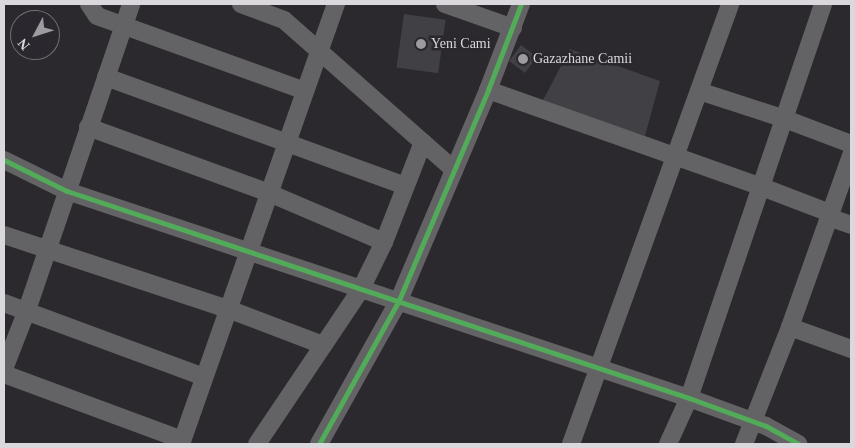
<!DOCTYPE html>
<html>
<head>
<meta charset="utf-8">
<style>
  body { margin:0 }
  #map { position:relative; width:855px; height:448px; overflow:hidden; background:#2b292d; font-family:Georgia,serif }
  div>[style] { position:absolute }
  .building>* { inset:0; background:#414044; transform-origin:0 0 }
  .minor>* { height:18px; margin:-9px; padding:0 9px; transform-origin:9px; border-radius:9px; background:#636265 }
  .cycleway>* { height:5px; margin:-2.5px; padding:0 2.5px; transform-origin:2.5px; border-radius:2.5px; background:#51ab58 }
  .dots>* { width:14px; height:14px; translate:-50% -50%; box-sizing:border-box; border:2px solid #2a282e; border-radius:50% }
  span { translate:-50% -50%; white-space:nowrap; text-align:center; line-height:1.15; -webkit-text-stroke:5px #2a282e; paint-order:stroke }
  .poi-label { font-size:14px; color:#dad8dc }
  .left { translate:0 -50%; text-align:left }
  .frame { position:absolute; inset:0; border:5px solid #dad8dc; pointer-events:none }
  .north { position:absolute; left:10px; top:10px; width:50px; height:50px; box-sizing:border-box; background:#2a282e; border:1px solid #706e74; border-radius:50%; rotate:230deg; font-size:14px; font-weight:700; line-height:20px; text-align:center; color:#dad8dc }
  .north::after { content:''; display:block; margin:auto; width:18px; height:22px; background:#9d9b9f; clip-path:polygon(50% 0,100% 100%,50% 72%,0 100%) }
</style>
</head>
<body>
<div id="map">
  <div class="building">
    <div style="left:404px;top:14px;width:42px;height:54px;rotate:8deg"></div>
    <div style="left:521px;top:45px;width:20px;height:20px;rotate:37deg"></div>
    <div style="clip-path:polygon(570px 49px,660px 81px,645px 136px,542px 102px)"></div>
  </div>
  <div class="minor">
    <div style="left:89px;top:4px;width:14px;rotate:56deg"></div>
    <div style="left:97px;top:16px;width:221px;rotate:19.8deg"></div>
    <div style="left:241px;top:4px;width:46px;rotate:20.4deg"></div>
    <div style="left:284px;top:20px;width:227px;rotate:41.4deg"></div>
    <div style="left:445px;top:4px;width:72px;rotate:19.4deg"></div>
    <div style="left:106px;top:77px;width:318px;rotate:20deg"></div>
    <div style="left:488px;top:90px;width:291px;rotate:19.5deg"></div>
    <div style="left:762px;top:187px;width:73px;rotate:20.9deg"></div>
    <div style="left:699px;top:91px;width:90px;rotate:18deg"></div>
    <div style="left:785px;top:119px;width:71px;rotate:20.7deg"></div>
    <div style="left:88px;top:127px;width:193px;rotate:20deg"></div>
    <div style="left:269px;top:193px;width:125px;rotate:23.1deg"></div>
    <div style="left:4px;top:160px;width:70px;rotate:26.2deg"></div>
    <div style="left:67px;top:191px;width:656px;rotate:18.41deg"></div>
    <div style="left:689px;top:398px;width:82px;rotate:20deg"></div>
    <div style="left:766px;top:426px;width:37px;rotate:29deg"></div>
    <div style="left:828px;top:217px;width:24px;rotate:19deg"></div>
    <div style="left:4px;top:235px;width:236px;rotate:18.3deg"></div>
    <div style="left:228px;top:309px;width:102px;rotate:20.8deg"></div>
    <div style="left:4px;top:303px;width:213px;rotate:20.3deg"></div>
    <div style="left:790px;top:327px;width:65px;rotate:19.8deg"></div>
    <div style="left:4px;top:369px;width:63px;rotate:-68.7deg"></div>
    <div style="left:27px;top:310px;width:323px;rotate:-71.2deg"></div>
    <div style="left:4px;top:374px;width:190px;rotate:20.3deg"></div>
    <div style="left:181px;top:444px;width:467px;rotate:-70.6deg"></div>
    <div style="left:257px;top:444px;width:187px;rotate:-56.1deg"></div>
    <div style="left:361px;top:289px;width:52px;rotate:-63.9deg"></div>
    <div style="left:384px;top:242px;width:107px;rotate:-68.7deg"></div>
    <div style="left:319px;top:444px;width:165px;rotate:-60.9deg"></div>
    <div style="left:399px;top:300px;width:228px;rotate:-67deg"></div>
    <div style="left:488px;top:90px;width:92px;rotate:-69deg"></div>
    <div style="left:571px;top:444px;width:468px;rotate:-70.1deg"></div>
    <div style="left:668px;top:444px;width:51px;rotate:-65.5deg"></div>
    <div style="left:689px;top:398px;width:416px;rotate:-71.2deg"></div>
    <div style="left:744px;top:444px;width:126px;rotate:-68.5deg"></div>
    <div style="left:790px;top:327px;width:182px;rotate:-70.4deg"></div>
  </div>
  <div class="cycleway">
    <div style="left:4px;top:160px;width:70px;rotate:26.2deg"></div>
    <div style="left:67px;top:191px;width:656px;rotate:18.41deg"></div>
    <div style="left:689px;top:398px;width:82px;rotate:20deg"></div>
    <div style="left:766px;top:426px;width:37px;rotate:29deg"></div>
    <div style="left:319px;top:444px;width:165px;rotate:-60.9deg"></div>
    <div style="left:399px;top:300px;width:228px;rotate:-67deg"></div>
    <div style="left:488px;top:90px;width:92px;rotate:-69deg"></div>
  </div>
  <div class="dots">
    <div style="left:421px;top:44px;background:#9d9b9f"></div>
    <div style="left:523px;top:59px;background:#9d9b9f"></div>
  </div>
  <div class="poi-label">
    <span class="left" style="left:431px;top:44px">Yeni Cami</span>
    <span class="left" style="left:533px;top:59px">Gazazhane Camii</span>
  </div>
  <div class="frame"></div>
  <div class="north">N</div>
</div>
</body>
</html>
